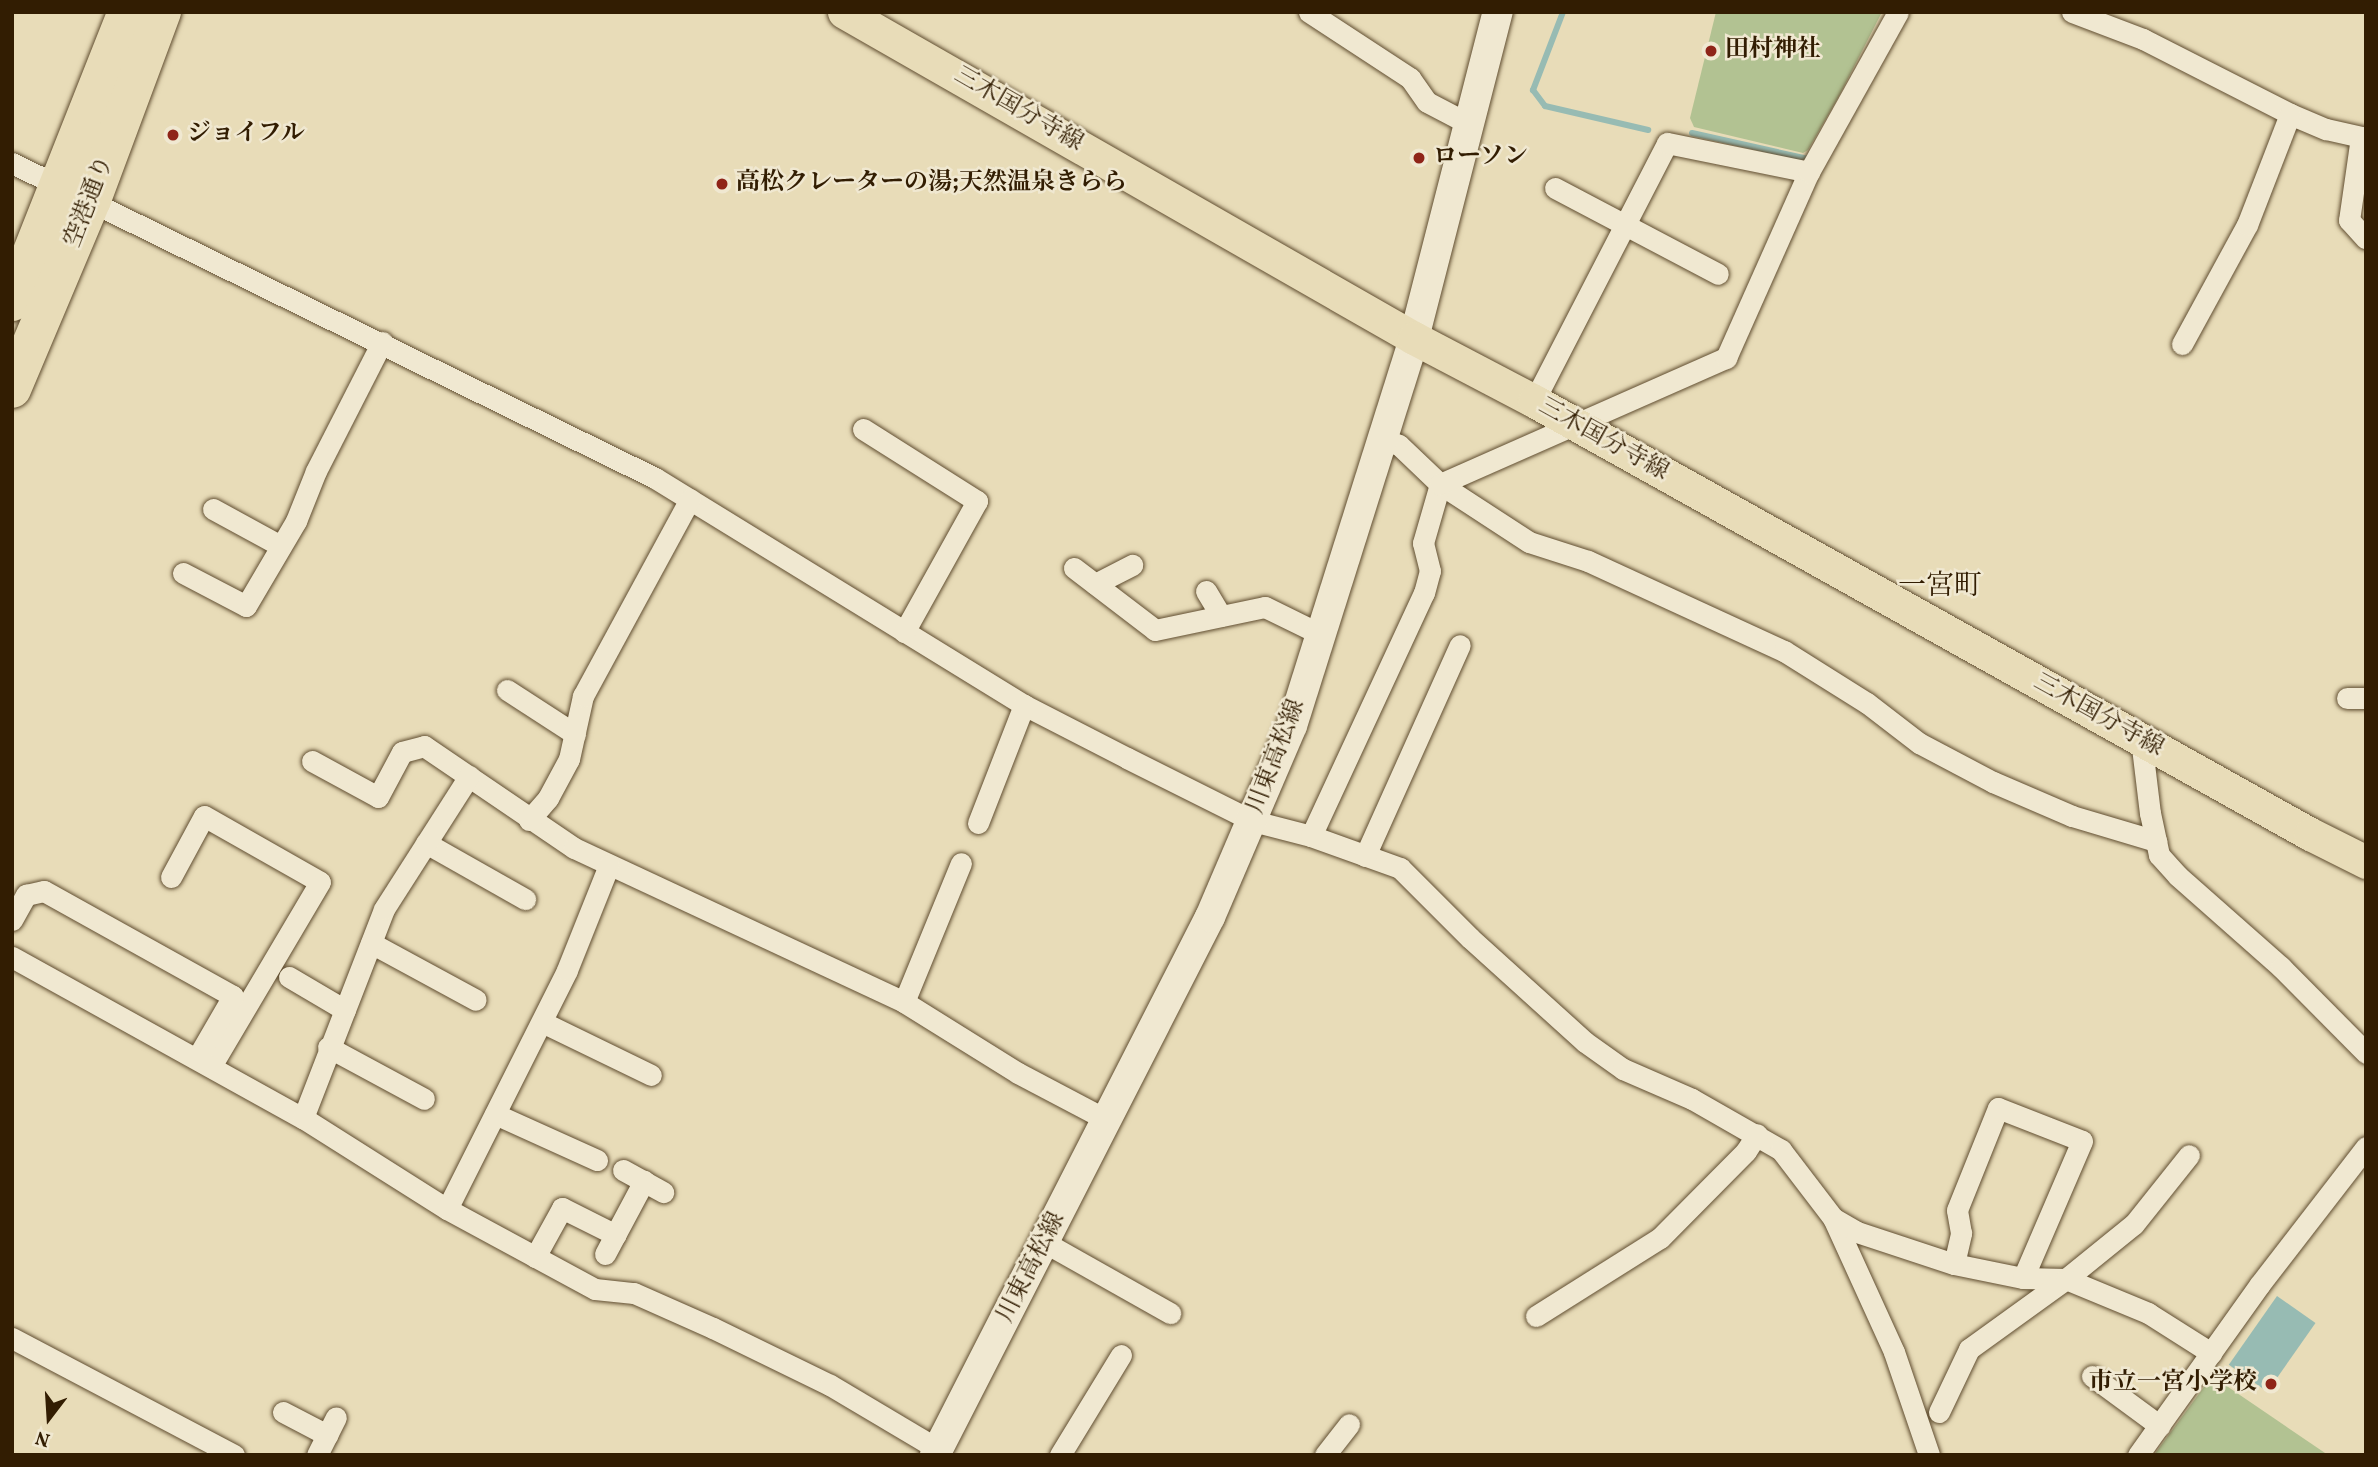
<!DOCTYPE html>
<html>
<head>
<meta charset="utf-8">
<style>
  body { margin:0 }
  #map { position:relative; width:2378px; height:1467px; overflow:hidden; background:#e8dcb8; font-family:Vollkorn,"Noto Serif JP",serif }
  div>[style] { position:absolute }
  .green>* { inset:0; background:#b2c292 }
  .water>* { inset:0; background:#97bbb3; transform-origin:0 0 }
  .stream>* { height:6px; margin:-3px; padding:0 3px; transform-origin:3px; border-radius:3px; background:#97bbb3 }
  .roads { filter:drop-shadow(0 0 2px #604d30) drop-shadow(0 0 2px #604d30) }
  .street>* { height:21px; margin:-10.5px; padding:0 10.5px; transform-origin:10.5px; border-radius:10.5px; background:#f0e8d1 }
  .secondary>* { height:30px; margin:-15px; padding:0 15px; transform-origin:15px; border-radius:15px; background:#f0e8d1 }
  .primary>* { height:33px; margin:-16.5px; padding:0 16.5px; transform-origin:16.5px; border-radius:16.5px; background:#e8dcb8 }
  .highway>* { height:38px; margin:-19px; padding:0 19px; transform-origin:19px; border-radius:19px; background:#e8dcb8 }
  .dots>* { width:19px; height:19px; translate:-50% -50%; box-sizing:border-box; border:4px solid #f0e8d1; border-radius:50% }
  span { translate:-50% -50%; white-space:nowrap; text-align:center; line-height:1.15; -webkit-text-stroke:5px #f0e8d1; paint-order:stroke }
  .poi-label { font-size:24px; color:#321d02; font-weight:700 }
  .left { translate:0 -50%; text-align:left }
  .right { translate:-100% -50%; text-align:right }
  .street-label { font-size:24px; color:#321d02 }
  .quarter-label { font-size:28px; color:#321d02 }
  .frame { position:absolute; inset:0; border:14px solid #321d02; pointer-events:none }
  .north { position:absolute; left:14px; top:1383px; width:70px; height:70px; -webkit-text-stroke:5px #f0e8d1; paint-order:stroke; rotate:197deg; font-size:19px; font-weight:700; line-height:28px; text-align:center; color:#321d02 }
  .north::after { content:''; display:block; margin:auto; width:24px; height:32px; background:#321d02; clip-path:polygon(50% 0,100% 100%,50% 72%,0 100%) }
</style>
</head>
<body>
<div id="map">
  <div class="green">
    <div style="clip-path:polygon(1716px 12px,1882px 12px,1839px 96px,1808px 150px,1803px 153px,1694px 127px,1690px 118px)"></div>
    <div style="clip-path:polygon(2212px 1376px,2328px 1455px,2154px 1455px)"></div>
  </div>
  <div class="water">
    <div style="left:2277px;top:1296px;width:47px;height:84px;rotate:35deg"></div>
  </div>
  <div class="stream">
    <div style="left:1563px;top:12px;width:84px;rotate:111deg"></div>
    <div style="left:1533px;top:90px;width:20px;rotate:53deg"></div>
    <div style="left:1545px;top:106px;width:106px;rotate:13.1deg"></div>
    <div style="left:1692px;top:133px;width:119px;rotate:12.6deg"></div>
    <div style="left:1808px;top:159px;width:4px;rotate:-56deg"></div>
  </div>
  <div class="roads">
    <div class="street">
      <div style="left:1309px;top:12px;width:121px;rotate:33.2deg"></div>
      <div style="left:1410px;top:78px;width:29px;rotate:55deg"></div>
      <div style="left:1427px;top:102px;width:47px;rotate:27.6deg"></div>
      <div style="left:2072px;top:12px;width:76px;rotate:20.8deg"></div>
      <div style="left:2143px;top:39px;width:165px;rotate:27deg"></div>
      <div style="left:2290px;top:114px;width:39px;rotate:23deg"></div>
      <div style="left:2326px;top:129px;width:41px;rotate:12.7deg"></div>
      <div style="left:2361px;top:137px;width:84px;rotate:98.2deg"></div>
      <div style="left:2349px;top:220px;width:25px;rotate:48deg"></div>
      <div style="left:12px;top:163px;width:716px;rotate:26.1deg"></div>
      <div style="left:655px;top:478px;width:433px;rotate:31.6deg"></div>
      <div style="left:1024px;top:705px;width:116px;rotate:27.2deg"></div>
      <div style="left:1127px;top:758px;width:141px;rotate:26.6deg"></div>
      <div style="left:1253px;top:821px;width:60px;rotate:14.5deg"></div>
      <div style="left:1311px;top:836px;width:95px;rotate:19.8deg"></div>
      <div style="left:1400px;top:868px;width:99px;rotate:45deg"></div>
      <div style="left:1470px;top:938px;width:155px;rotate:42.1deg"></div>
      <div style="left:1585px;top:1042px;width:47px;rotate:35.4deg"></div>
      <div style="left:1623px;top:1069px;width:75px;rotate:23.5deg"></div>
      <div style="left:1692px;top:1099px;width:103px;rotate:29.8deg"></div>
      <div style="left:1781px;top:1150px;width:86px;rotate:52.6deg"></div>
      <div style="left:1833px;top:1218px;width:147px;rotate:65.5deg"></div>
      <div style="left:1894px;top:1352px;width:109px;rotate:71.2deg"></div>
      <div style="left:1555px;top:188px;width:184px;rotate:27.8deg"></div>
      <div style="left:2182px;top:344px;width:136px;rotate:-61.4deg"></div>
      <div style="left:2247px;top:225px;width:119px;rotate:-68.8deg"></div>
      <div style="left:1534px;top:401px;width:290px;rotate:-62.7deg"></div>
      <div style="left:1667px;top:143px;width:145px;rotate:11.5deg"></div>
      <div style="left:863px;top:429px;width:135px;rotate:32.3deg"></div>
      <div style="left:977px;top:501px;width:150px;rotate:119.1deg"></div>
      <div style="left:1384px;top:439px;width:16px;rotate:22deg"></div>
      <div style="left:1399px;top:445px;width:57px;rotate:43.6deg"></div>
      <div style="left:1440px;top:484px;width:106px;rotate:33.1deg"></div>
      <div style="left:1529px;top:542px;width:62px;rotate:17.9deg"></div>
      <div style="left:1588px;top:561px;width:216px;rotate:24.7deg"></div>
      <div style="left:1784px;top:651px;width:98px;rotate:32.1deg"></div>
      <div style="left:1867px;top:703px;width:66px;rotate:37.6deg"></div>
      <div style="left:1919px;top:743px;width:84px;rotate:27.8deg"></div>
      <div style="left:1993px;top:782px;width:86px;rotate:23.3deg"></div>
      <div style="left:2072px;top:816px;width:88px;rotate:16.6deg"></div>
      <div style="left:213px;top:509px;width:77px;rotate:28.6deg"></div>
      <div style="left:1074px;top:568px;width:102px;rotate:37.4deg"></div>
      <div style="left:1155px;top:630px;width:112px;rotate:-11.8deg"></div>
      <div style="left:1265px;top:607px;width:61px;rotate:26.1deg"></div>
      <div style="left:183px;top:573px;width:71px;rotate:27.6deg"></div>
      <div style="left:246px;top:606px;width:99px;rotate:-59.5deg"></div>
      <div style="left:296px;top:521px;width:54px;rotate:-68.2deg"></div>
      <div style="left:316px;top:471px;width:145px;rotate:-62.9deg"></div>
      <div style="left:1095px;top:584px;width:42px;rotate:-27.2deg"></div>
      <div style="left:1206px;top:591px;width:29px;rotate:59deg"></div>
      <div style="left:507px;top:690px;width:81px;rotate:32.9deg"></div>
      <div style="left:2347px;top:698px;width:19px"></div>
      <div style="left:2141px;top:739px;width:75px;rotate:83.1deg"></div>
      <div style="left:2150px;top:813px;width:43px;rotate:77.9deg"></div>
      <div style="left:2159px;top:855px;width:28px;rotate:48deg"></div>
      <div style="left:2178px;top:876px;width:137px;rotate:41.5deg"></div>
      <div style="left:2281px;top:967px;width:121px;rotate:45.3deg"></div>
      <div style="left:312px;top:761px;width:75px;rotate:28.6deg"></div>
      <div style="left:378px;top:797px;width:51px;rotate:-61.9deg"></div>
      <div style="left:402px;top:752px;width:23px;rotate:-15deg"></div>
      <div style="left:424px;top:746px;width:181px;rotate:34.2deg"></div>
      <div style="left:574px;top:848px;width:364px;rotate:25deg"></div>
      <div style="left:904px;top:1002px;width:134px;rotate:31.9deg"></div>
      <div style="left:1018px;top:1073px;width:101px;rotate:27.8deg"></div>
      <div style="left:529px;top:820px;width:29px;rotate:-49deg"></div>
      <div style="left:548px;top:798px;width:44px;rotate:-61.7deg"></div>
      <div style="left:569px;top:759px;width:65px;rotate:-77.5deg"></div>
      <div style="left:583px;top:696px;width:224px;rotate:-61.5deg"></div>
      <div style="left:978px;top:823px;width:127px;rotate:-68.7deg"></div>
      <div style="left:1311px;top:836px;width:268px;rotate:-65.1deg"></div>
      <div style="left:1424px;top:593px;width:23px;rotate:-75deg"></div>
      <div style="left:1430px;top:571px;width:29px;rotate:-104deg"></div>
      <div style="left:1423px;top:543px;width:61px;rotate:-73.9deg"></div>
      <div style="left:1440px;top:484px;width:313px;rotate:-23.8deg"></div>
      <div style="left:1726px;top:358px;width:204px;rotate:-66deg"></div>
      <div style="left:1809px;top:172px;width:183px;rotate:-60.9deg"></div>
      <div style="left:426px;top:843px;width:114px;rotate:29.5deg"></div>
      <div style="left:1365px;top:856px;width:231px;rotate:-65.8deg"></div>
      <div style="left:171px;top:877px;width:69px;rotate:-61.6deg"></div>
      <div style="left:204px;top:816px;width:133px;rotate:29.6deg"></div>
      <div style="left:320px;top:882px;width:214px;rotate:120.6deg"></div>
      <div style="left:12px;top:920px;width:29px;rotate:-61deg"></div>
      <div style="left:26px;top:895px;width:18px;rotate:-13deg"></div>
      <div style="left:44px;top:891px;width:216px;rotate:29.1deg"></div>
      <div style="left:233px;top:996px;width:72px;rotate:120.1deg"></div>
      <div style="left:371px;top:943px;width:119px;rotate:28.5deg"></div>
      <div style="left:12px;top:957px;width:333px;rotate:29deg"></div>
      <div style="left:303px;top:1118px;width:170px;rotate:32.3deg"></div>
      <div style="left:447px;top:1209px;width:168px;rotate:28.4deg"></div>
      <div style="left:595px;top:1289px;width:39px;rotate:6deg"></div>
      <div style="left:634px;top:1293px;width:86px;rotate:23.9deg"></div>
      <div style="left:713px;top:1328px;width:130px;rotate:26deg"></div>
      <div style="left:830px;top:1385px;width:126px;rotate:30.7deg"></div>
      <div style="left:289px;top:977px;width:65px;rotate:30.5deg"></div>
      <div style="left:904px;top:1002px;width:150px;rotate:-67.7deg"></div>
      <div style="left:542px;top:1022px;width:121px;rotate:25.9deg"></div>
      <div style="left:328px;top:1047px;width:109px;rotate:28.4deg"></div>
      <div style="left:495px;top:1114px;width:112px;rotate:24.3deg"></div>
      <div style="left:303px;top:1118px;width:224px;rotate:-68.8deg"></div>
      <div style="left:384px;top:909px;width:158px;rotate:-57.4deg"></div>
      <div style="left:623px;top:1170px;width:46px;rotate:28.8deg"></div>
      <div style="left:447px;top:1209px;width:267px;rotate:-63.3deg"></div>
      <div style="left:567px;top:970px;width:113px;rotate:-68.2deg"></div>
      <div style="left:1833px;top:1218px;width:28px;rotate:30deg"></div>
      <div style="left:1857px;top:1232px;width:102px;rotate:18.3deg"></div>
      <div style="left:1954px;top:1264px;width:70px;rotate:11.5deg"></div>
      <div style="left:2023px;top:1278px;width:43px;rotate:1.3deg"></div>
      <div style="left:2066px;top:1279px;width:87px;rotate:-39deg"></div>
      <div style="left:2134px;top:1224px;width:88px;rotate:-51.4deg"></div>
      <div style="left:1044px;top:1242px;width:145px;rotate:29.4deg"></div>
      <div style="left:605px;top:1254px;width:83px;rotate:-61.9deg"></div>
      <div style="left:535px;top:1257px;width:56px;rotate:-61.1deg"></div>
      <div style="left:562px;top:1208px;width:60px;rotate:26.6deg"></div>
      <div style="left:1954px;top:1264px;width:32px;rotate:-77deg"></div>
      <div style="left:1961px;top:1233px;width:23px;rotate:-100deg"></div>
      <div style="left:1957px;top:1210px;width:110px;rotate:-68.1deg"></div>
      <div style="left:1998px;top:1108px;width:90px;rotate:21.4deg"></div>
      <div style="left:2082px;top:1141px;width:149px;rotate:113.3deg"></div>
      <div style="left:1536px;top:1316px;width:146px;rotate:-32.2deg"></div>
      <div style="left:1660px;top:1238px;width:122px;rotate:-45.3deg"></div>
      <div style="left:1746px;top:1151px;width:20px;rotate:-57deg"></div>
      <div style="left:12px;top:1338px;width:251px;rotate:27.8deg"></div>
      <div style="left:2092px;top:1376px;width:84px;rotate:36.3deg"></div>
      <div style="left:283px;top:1412px;width:50px;rotate:27.6deg"></div>
      <div style="left:1939px;top:1412px;width:70px;rotate:-64.5deg"></div>
      <div style="left:1969px;top:1349px;width:120px;rotate:-35.8deg"></div>
      <div style="left:2066px;top:1279px;width:89px;rotate:22.5deg"></div>
      <div style="left:2148px;top:1313px;width:75px;rotate:32.4deg"></div>
      <div style="left:317px;top:1455px;width:42px;rotate:-63.4deg"></div>
      <div style="left:1060px;top:1455px;width:117px;rotate:-58.6deg"></div>
      <div style="left:1325px;top:1455px;width:39px;rotate:-52deg"></div>
      <div style="left:2138px;top:1455px;width:210px;rotate:-54.5deg"></div>
      <div style="left:2260px;top:1284px;width:173px;rotate:-52.3deg"></div>
    </div>
    <div class="secondary">
      <div style="left:935px;top:1455px;width:604px;rotate:-62.93deg"></div>
      <div style="left:1210px;top:917px;width:208px;rotate:-66.8deg"></div>
      <div style="left:1292px;top:726px;width:407px;rotate:-72.5deg"></div>
      <div style="left:1414px;top:338px;width:337px;rotate:-75.6deg"></div>
    </div>
    <div class="primary">
      <div style="left:844px;top:12px;width:657px;rotate:29.77deg"></div>
      <div style="left:1414px;top:338px;width:136px;rotate:27.7deg"></div>
      <div style="left:1534px;top:401px;width:889px;rotate:29.16deg"></div>
      <div style="left:2310px;top:834px;width:63px;rotate:26.6deg"></div>
    </div>
    <div class="highway">
      <div style="left:12px;top:302px;width:312px;rotate:-68.4deg"></div>
      <div style="left:12px;top:389px;width:205px;rotate:-67.1deg"></div>
      <div style="left:92px;top:200px;width:201px;rotate:-69.6deg"></div>
    </div>
  </div>
  <div class="dots">
    <div style="left:1711px;top:51px;background:#8f2418"></div>
    <div style="left:173px;top:135px;background:#8f2418"></div>
    <div style="left:1419px;top:158px;background:#8f2418"></div>
    <div style="left:722px;top:184px;background:#8f2418"></div>
    <div style="left:2271px;top:1384px;background:#8f2418"></div>
  </div>
  <div class="poi-label">
    <span class="left" style="left:1725px;top:51px">田村神社</span>
    <span class="left" style="left:187px;top:135px">ジョイフル</span>
    <span class="left" style="left:1433px;top:158px">ローソン</span>
    <span class="left" style="left:736px;top:184px">高松クレーターの湯;天然温泉きらら</span>
    <span class="right" style="left:2257px;top:1384px">市立一宮小学校</span>
  </div>
  <div class="street-label">
    <span style="left:1018px;top:110px;rotate:30deg">三木国分寺線</span>
    <span style="left:90px;top:202px;rotate:-69deg">空港通り</span>
    <span style="left:1603px;top:440px;rotate:29deg">三木国分寺線</span>
    <span style="left:2098px;top:716px;rotate:29deg">三木国分寺線</span>
    <span style="left:1277px;top:757px;rotate:-69deg">川東高松線</span>
    <span style="left:1032px;top:1268px;rotate:-63deg">川東高松線</span>
  </div>
  <div class="quarter-label">
    <span style="left:1940px;top:587px">一宮町</span>
  </div>
  <div class="frame"></div>
  <div class="north">N</div>
</div>
</body>
</html>
